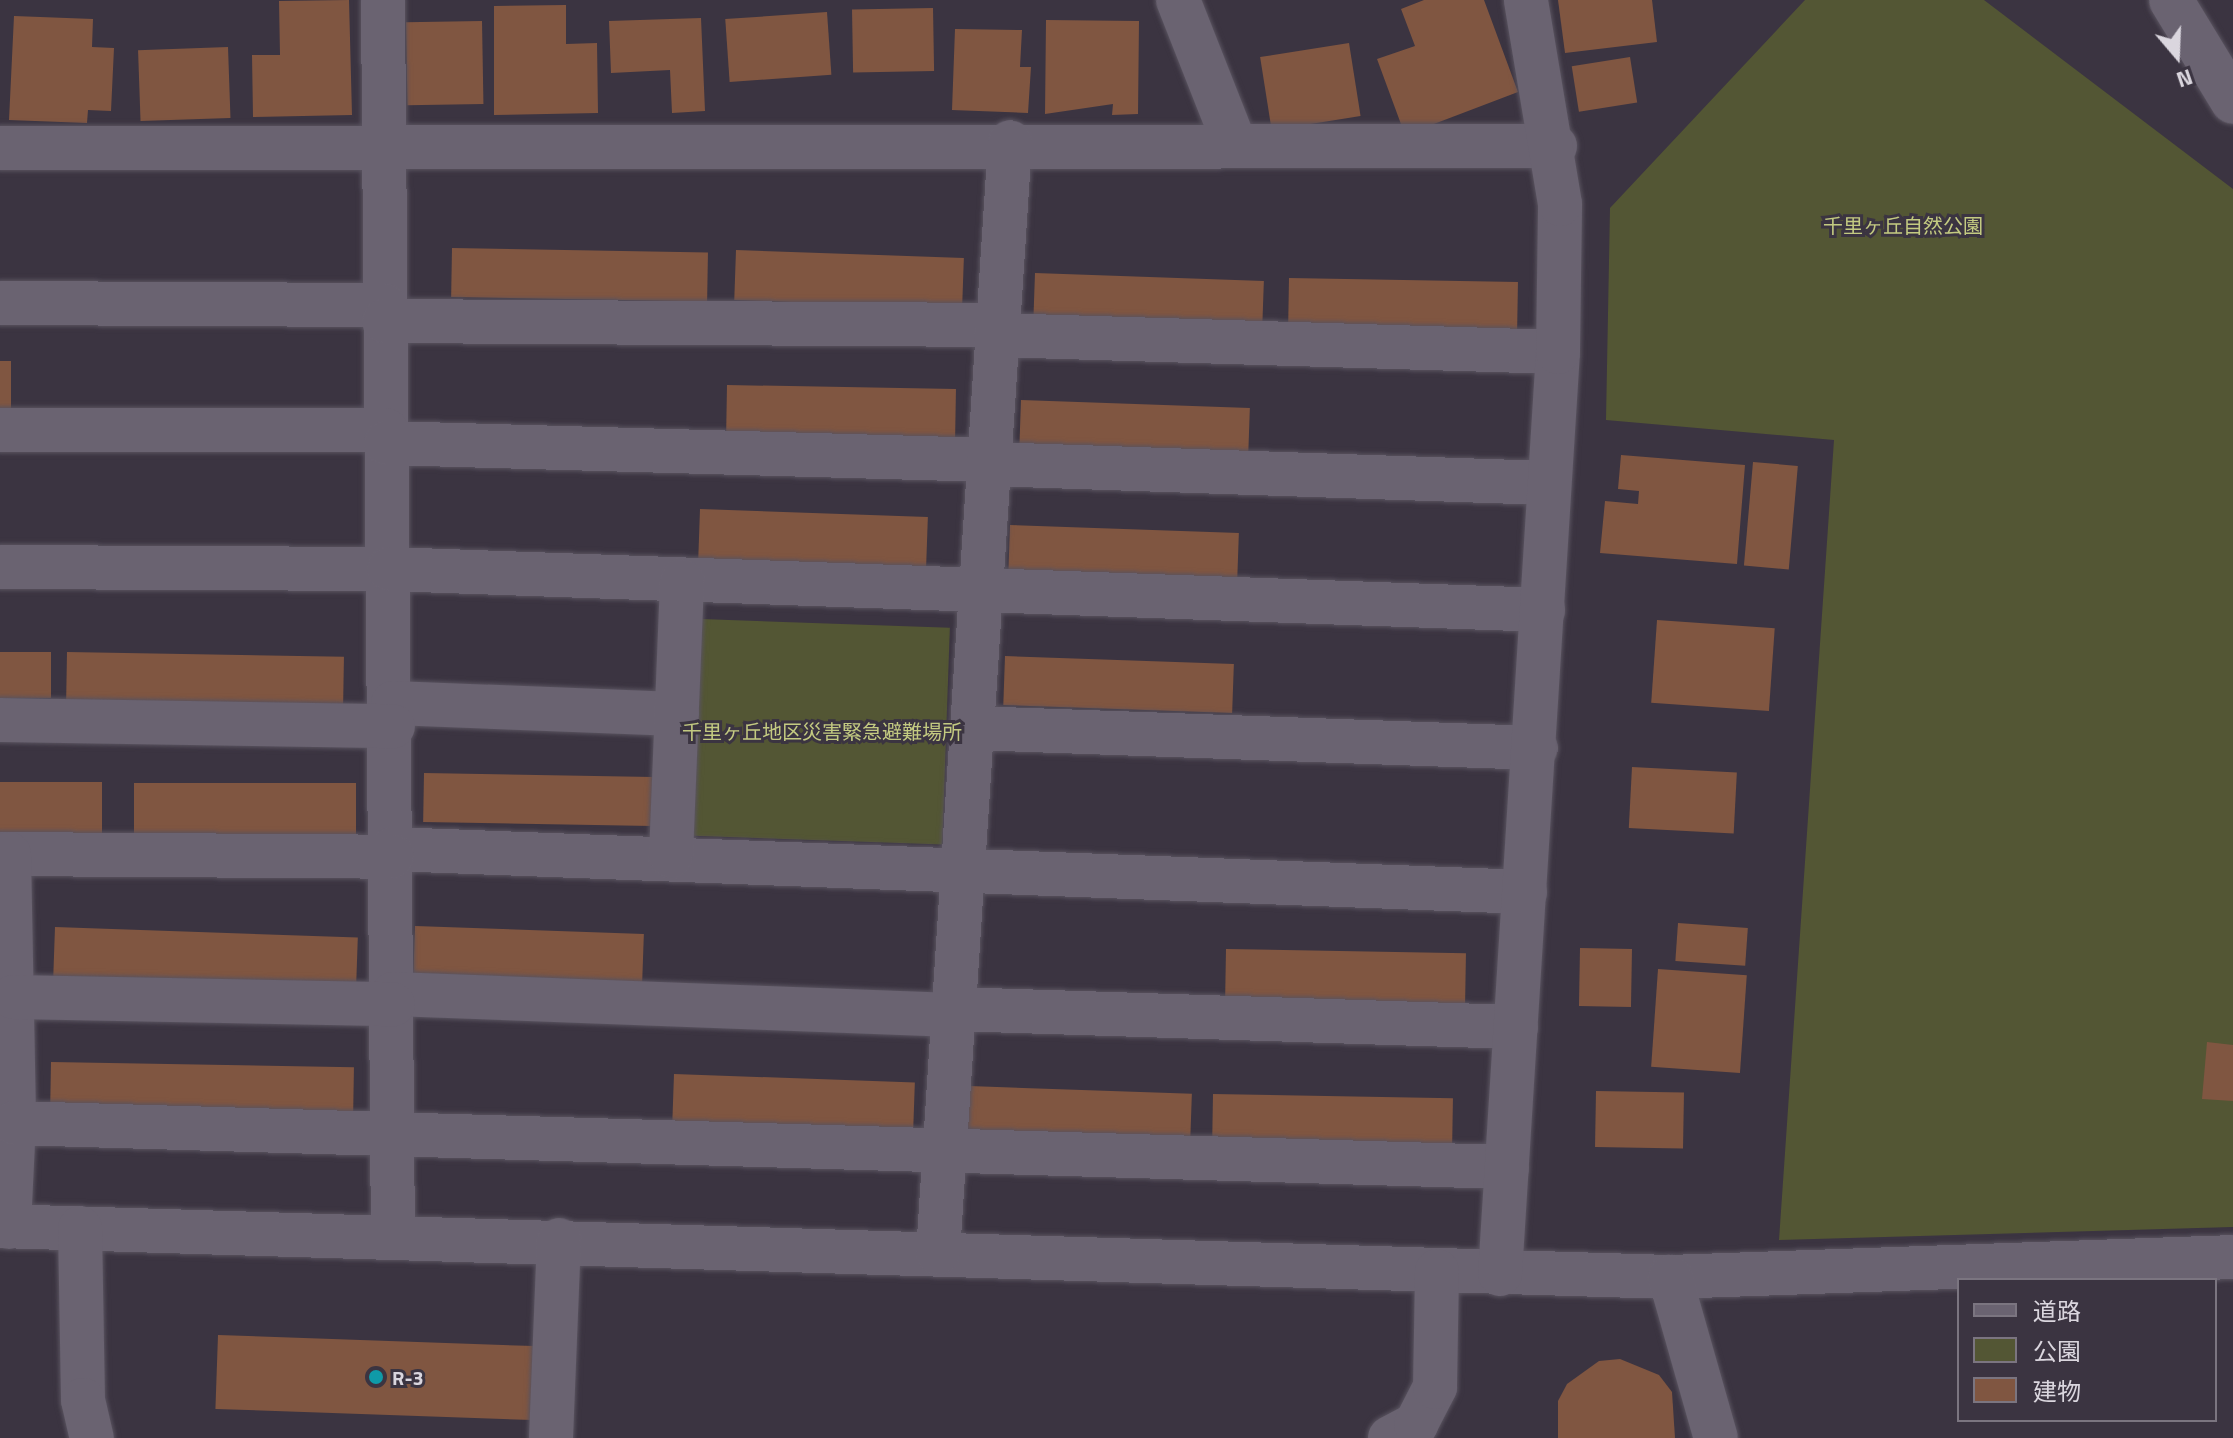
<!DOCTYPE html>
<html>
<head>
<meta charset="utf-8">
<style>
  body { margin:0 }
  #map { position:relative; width:2233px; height:1438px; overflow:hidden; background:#3b3441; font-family:"Titillium Web","Noto Sans JP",sans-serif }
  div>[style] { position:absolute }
  .green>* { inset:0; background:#535634; transform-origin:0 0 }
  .building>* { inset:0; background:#805641; transform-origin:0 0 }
  .roads { filter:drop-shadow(0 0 2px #59535f) drop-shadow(0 0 2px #59535f) }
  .minor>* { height:44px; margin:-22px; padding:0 22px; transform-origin:22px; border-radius:22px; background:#6a6371 }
  .dots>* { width:22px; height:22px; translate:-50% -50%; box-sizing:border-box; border:4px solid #3b3441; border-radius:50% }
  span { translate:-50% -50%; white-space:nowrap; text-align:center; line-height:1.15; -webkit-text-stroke:6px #3b3441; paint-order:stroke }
  .park-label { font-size:20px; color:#c3ca81 }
  .poi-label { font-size:20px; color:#dad6de; font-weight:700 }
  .left { translate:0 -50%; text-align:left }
  .legend { position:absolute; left:1957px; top:1278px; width:260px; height:144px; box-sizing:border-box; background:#3b3441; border:2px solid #7b7580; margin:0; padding:10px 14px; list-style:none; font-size:24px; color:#dad6de }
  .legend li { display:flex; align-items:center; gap:16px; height:40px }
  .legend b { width:40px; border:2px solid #7b7580 }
  .north { position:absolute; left:2137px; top:16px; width:80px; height:80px; -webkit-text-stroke:6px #3b3441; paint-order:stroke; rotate:161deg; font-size:22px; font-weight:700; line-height:32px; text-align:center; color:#dad6de }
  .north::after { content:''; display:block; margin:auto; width:28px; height:36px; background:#dad6de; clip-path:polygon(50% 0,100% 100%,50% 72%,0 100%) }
</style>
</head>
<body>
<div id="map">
  <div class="green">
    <div style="clip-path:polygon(1805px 0,1984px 0,2233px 189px,2233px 1227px,1779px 1240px,1834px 440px,1606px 420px,1610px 208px)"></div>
    <div style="left:701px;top:619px;width:249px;height:217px;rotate:2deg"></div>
  </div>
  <div class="building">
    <div style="clip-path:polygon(349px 0,352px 115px,253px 117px,252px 55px,280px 55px,279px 1px)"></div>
    <div style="clip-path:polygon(1424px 0,1484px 0,1518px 92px,1405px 135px,1377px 59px,1415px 46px,1401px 9px)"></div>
    <div style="clip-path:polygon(1558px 0,1652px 0,1657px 42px,1565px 53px)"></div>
    <div style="clip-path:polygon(566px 5px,566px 44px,597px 43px,598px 113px,494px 115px,494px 6px)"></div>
    <div style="left:933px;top:8px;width:63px;height:81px;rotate:89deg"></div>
    <div style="left:827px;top:12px;width:63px;height:102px;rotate:86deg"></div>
    <div style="clip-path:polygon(14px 16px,93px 19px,92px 47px,114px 48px,111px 111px,88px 110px,87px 123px,9px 120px)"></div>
    <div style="clip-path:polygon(701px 18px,705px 111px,672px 113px,670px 70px,611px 73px,609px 21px)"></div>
    <div style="clip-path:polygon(1046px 20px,1139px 21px,1138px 114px,1112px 115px,1113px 104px,1045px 114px)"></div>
    <div style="left:482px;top:21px;width:83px;height:76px;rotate:89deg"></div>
    <div style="clip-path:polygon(955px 29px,1022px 30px,1020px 67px,1031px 67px,1028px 113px,952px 110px)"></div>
    <div style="left:1349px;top:43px;width:74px;height:90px;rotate:81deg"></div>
    <div style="left:228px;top:47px;width:71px;height:90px;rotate:88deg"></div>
    <div style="left:1630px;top:57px;width:46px;height:59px;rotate:81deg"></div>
    <div style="left:452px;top:248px;width:256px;height:49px;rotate:1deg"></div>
    <div style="left:736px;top:250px;width:228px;height:50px;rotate:2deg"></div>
    <div style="left:1035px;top:273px;width:229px;height:50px;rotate:2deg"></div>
    <div style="left:1289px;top:278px;width:229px;height:50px;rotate:1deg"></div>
    <div style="left:0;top:361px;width:11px;height:51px"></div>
    <div style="left:727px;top:385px;width:229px;height:49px;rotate:1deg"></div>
    <div style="left:1021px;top:400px;width:229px;height:50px;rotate:2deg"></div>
    <div style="clip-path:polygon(1621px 455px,1745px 465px,1737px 564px,1600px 553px,1605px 501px,1638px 504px,1639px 491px,1618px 489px)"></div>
    <div style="left:1753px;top:462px;width:45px;height:104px;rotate:5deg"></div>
    <div style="left:700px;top:509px;width:228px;height:50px;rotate:2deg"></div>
    <div style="left:1010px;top:525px;width:229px;height:50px;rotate:2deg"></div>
    <div style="left:1657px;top:620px;width:118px;height:83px;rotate:4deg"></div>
    <div style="left:0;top:652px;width:51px;height:46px"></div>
    <div style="left:67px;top:652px;width:277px;height:48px;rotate:1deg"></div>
    <div style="left:1005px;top:656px;width:229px;height:49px;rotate:2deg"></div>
    <div style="left:1632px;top:767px;width:105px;height:61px;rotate:3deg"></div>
    <div style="left:424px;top:773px;width:229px;height:49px;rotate:1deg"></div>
    <div style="left:0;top:782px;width:102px;height:51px"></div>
    <div style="left:356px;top:783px;width:51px;height:222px;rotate:90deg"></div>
    <div style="left:1678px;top:923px;width:70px;height:38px;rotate:4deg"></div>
    <div style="left:415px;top:926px;width:229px;height:50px;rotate:2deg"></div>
    <div style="left:55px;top:927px;width:303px;height:52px;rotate:2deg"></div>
    <div style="left:1580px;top:948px;width:52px;height:58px;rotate:1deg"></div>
    <div style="left:1226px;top:949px;width:240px;height:51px;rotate:1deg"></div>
    <div style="left:1658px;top:969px;width:89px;height:98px;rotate:4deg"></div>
    <div style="clip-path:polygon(2207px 1042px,2233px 1045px,2233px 1101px,2202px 1099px)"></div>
    <div style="left:51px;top:1062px;width:303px;height:50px;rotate:1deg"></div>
    <div style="left:674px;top:1074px;width:241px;height:52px;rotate:2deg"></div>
    <div style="left:969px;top:1086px;width:223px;height:51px;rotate:2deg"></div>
    <div style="left:1596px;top:1091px;width:88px;height:56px;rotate:1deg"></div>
    <div style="left:1213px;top:1094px;width:240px;height:51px;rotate:1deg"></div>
    <div style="left:218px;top:1335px;width:325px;height:74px;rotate:2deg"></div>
    <div style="clip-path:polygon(1620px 1359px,1659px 1375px,1672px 1392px,1675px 1438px,1558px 1438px,1558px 1401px,1567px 1384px,1599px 1361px)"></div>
  </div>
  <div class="roads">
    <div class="minor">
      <div style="left:383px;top:0;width:1235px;rotate:89.54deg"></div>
      <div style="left:1178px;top:0;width:156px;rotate:68.5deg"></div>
      <div style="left:2171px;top:0;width:119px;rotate:58.7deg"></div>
      <div style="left:0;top:148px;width:1555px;rotate:-0.07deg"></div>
      <div style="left:0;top:303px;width:384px;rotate:0.3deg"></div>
      <div style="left:384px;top:321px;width:613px;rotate:0.37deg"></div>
      <div style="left:996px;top:335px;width:562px;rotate:1.73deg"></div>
      <div style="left:0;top:430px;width:386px"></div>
      <div style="left:386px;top:443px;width:603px;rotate:1.61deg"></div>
      <div style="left:989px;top:464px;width:559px;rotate:1.95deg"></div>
      <div style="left:0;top:567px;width:389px;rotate:0.3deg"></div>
      <div style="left:389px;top:569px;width:1155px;rotate:2.03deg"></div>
      <div style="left:393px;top:703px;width:284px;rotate:2.2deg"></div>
      <div style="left:0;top:720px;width:393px;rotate:0.9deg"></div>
      <div style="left:973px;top:728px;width:563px;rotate:2.03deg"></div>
      <div style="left:392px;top:849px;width:1134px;rotate:2.17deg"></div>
      <div style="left:0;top:854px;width:392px;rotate:0.4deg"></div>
      <div style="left:9px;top:854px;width:269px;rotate:88.9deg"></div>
      <div style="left:14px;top:1123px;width:104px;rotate:92.8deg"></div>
      <div style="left:671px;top:856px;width:275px;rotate:-87.7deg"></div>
      <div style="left:393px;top:994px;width:561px;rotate:2.14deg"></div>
      <div style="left:13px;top:997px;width:380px;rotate:1.1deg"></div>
      <div style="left:955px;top:1009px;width:561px;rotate:1.84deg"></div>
      <div style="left:14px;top:1123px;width:1494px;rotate:1.69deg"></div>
      <div style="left:0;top:1226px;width:1671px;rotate:1.75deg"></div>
      <div style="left:1670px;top:1277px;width:563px;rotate:-2.03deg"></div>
      <div style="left:80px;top:1228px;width:172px;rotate:89deg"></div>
      <div style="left:83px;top:1400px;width:39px;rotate:77deg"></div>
      <div style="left:938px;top:1253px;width:1113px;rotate:-86.29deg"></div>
      <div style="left:1500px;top:1274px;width:924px;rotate:-86.4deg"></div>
      <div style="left:1558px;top:352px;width:148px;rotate:-89.2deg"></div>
      <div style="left:1560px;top:204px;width:207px;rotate:-99.5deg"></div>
      <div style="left:1670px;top:1277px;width:167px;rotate:74.1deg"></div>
      <div style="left:551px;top:1438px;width:198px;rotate:-87.7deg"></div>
      <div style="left:1390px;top:1438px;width:30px;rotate:-28deg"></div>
      <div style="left:1416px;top:1424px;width:42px;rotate:-62.8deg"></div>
      <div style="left:1435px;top:1387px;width:116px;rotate:-89deg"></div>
    </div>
  </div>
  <div class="dots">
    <div style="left:376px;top:1377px;background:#0f9aa8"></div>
  </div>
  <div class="park-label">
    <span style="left:1903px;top:225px">千里ヶ丘自然公園</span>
    <span style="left:822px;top:731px">千里ヶ丘地区災害緊急避難場所</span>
  </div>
  <div class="poi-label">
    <span class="left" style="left:392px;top:1377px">R-3</span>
  </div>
  <ul class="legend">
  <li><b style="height:10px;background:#6a6371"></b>道路</li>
  <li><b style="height:22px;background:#535634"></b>公園</li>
  <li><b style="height:22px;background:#805641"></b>建物</li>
  </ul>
  <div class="north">N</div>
</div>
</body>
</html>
